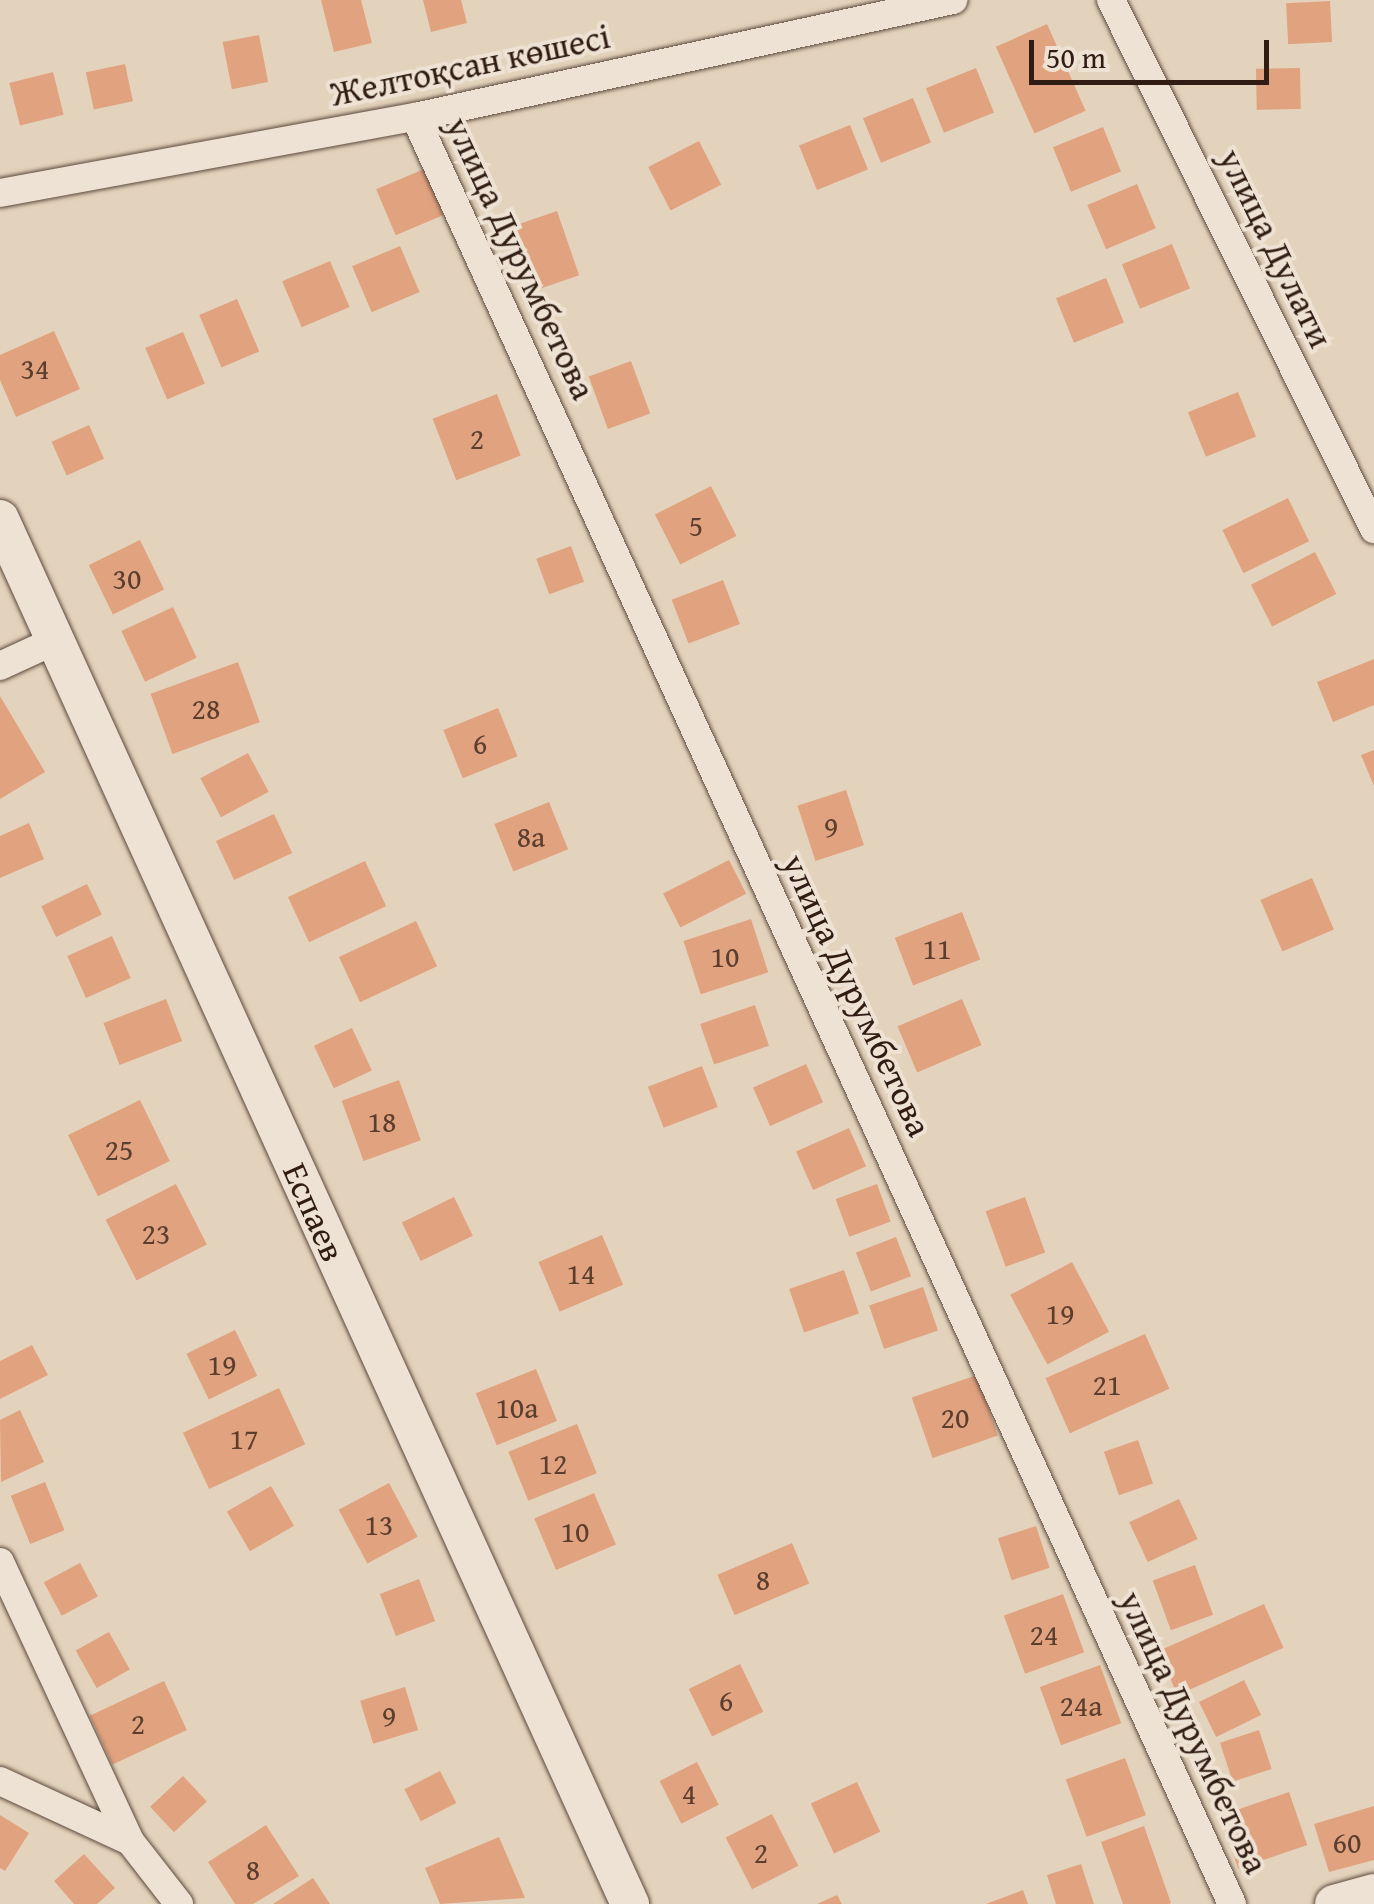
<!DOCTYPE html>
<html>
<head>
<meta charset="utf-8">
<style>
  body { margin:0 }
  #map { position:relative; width:1374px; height:1904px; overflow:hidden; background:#e4d3bc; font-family:"Gentium Book Plus",serif }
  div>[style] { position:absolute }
  .building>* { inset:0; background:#e1a280; transform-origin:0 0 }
  .roads { filter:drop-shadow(0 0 2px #5d4a3d) drop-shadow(0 0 2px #5d4a3d) }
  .street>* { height:28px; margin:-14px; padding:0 14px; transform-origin:14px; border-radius:14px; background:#ede2d3 }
  .secondary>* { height:38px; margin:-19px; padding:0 19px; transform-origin:19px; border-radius:19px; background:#ede2d3 }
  span { translate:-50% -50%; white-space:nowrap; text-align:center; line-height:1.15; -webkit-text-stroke:8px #ede2d3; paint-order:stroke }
  .number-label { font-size:30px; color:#5c3e2e }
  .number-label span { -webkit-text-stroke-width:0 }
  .street-label { font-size:35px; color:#301c13 }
  .scale { position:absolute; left:1029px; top:40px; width:240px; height:45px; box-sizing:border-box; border:5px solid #301c13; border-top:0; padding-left:12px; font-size:30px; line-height:35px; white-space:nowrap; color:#301c13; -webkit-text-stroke:8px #ede2d3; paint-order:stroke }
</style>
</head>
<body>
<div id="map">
  <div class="building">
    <div style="clip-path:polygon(321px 0,361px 0,372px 43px,334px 52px)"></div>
    <div style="clip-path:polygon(423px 0,461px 0,467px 23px,431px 32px)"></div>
    <div style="left:1330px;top:1px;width:41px;height:44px;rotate:87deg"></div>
    <div style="left:1047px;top:24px;width:95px;height:56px;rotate:66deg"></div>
    <div style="left:259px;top:35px;width:48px;height:37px;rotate:79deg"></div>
    <div style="left:125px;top:64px;width:38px;height:40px;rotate:78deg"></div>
    <div style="left:976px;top:68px;width:48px;height:54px;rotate:68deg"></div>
    <div style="left:1300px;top:68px;width:41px;height:44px;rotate:89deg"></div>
    <div style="left:53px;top:72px;width:44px;height:45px;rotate:76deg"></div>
    <div style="left:913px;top:98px;width:48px;height:54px;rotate:68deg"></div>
    <div style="left:850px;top:125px;width:48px;height:55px;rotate:68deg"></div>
    <div style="left:1103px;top:127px;width:48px;height:54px;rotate:68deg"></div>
    <div style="left:699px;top:141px;width:49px;height:57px;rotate:63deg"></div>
    <div style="left:424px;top:169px;width:50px;height:52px;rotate:67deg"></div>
    <div style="left:1137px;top:184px;width:48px;height:54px;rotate:67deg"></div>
    <div style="left:557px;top:211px;width:68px;height:50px;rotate:71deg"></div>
    <div style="left:1172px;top:244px;width:48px;height:54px;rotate:68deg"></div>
    <div style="left:400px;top:246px;width:50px;height:52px;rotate:67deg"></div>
    <div style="left:330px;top:261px;width:50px;height:52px;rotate:67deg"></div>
    <div style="left:1106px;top:278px;width:48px;height:54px;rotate:68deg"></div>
    <div style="left:237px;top:299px;width:57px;height:41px;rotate:67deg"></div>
    <div style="clip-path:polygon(54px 331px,80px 389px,16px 417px,0 380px,0 355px)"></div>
    <div style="left:183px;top:332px;width:56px;height:41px;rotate:67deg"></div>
    <div style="left:631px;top:361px;width:56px;height:45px;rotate:70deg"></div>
    <div style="left:1238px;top:392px;width:48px;height:54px;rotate:68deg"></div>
    <div style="left:497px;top:394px;width:66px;height:69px;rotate:69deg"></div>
    <div style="left:89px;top:425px;width:37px;height:41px;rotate:66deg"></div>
    <div style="left:711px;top:486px;width:56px;height:63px;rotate:63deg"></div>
    <div style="left:1288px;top:498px;width:48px;height:73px;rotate:64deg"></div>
    <div style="left:140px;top:540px;width:55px;height:57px;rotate:64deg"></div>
    <div style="left:571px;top:546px;width:38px;height:37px;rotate:70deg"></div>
    <div style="left:1315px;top:552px;width:47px;height:72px;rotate:63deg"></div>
    <div style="left:723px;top:580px;width:47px;height:55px;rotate:69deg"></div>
    <div style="left:173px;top:607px;width:56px;height:57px;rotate:65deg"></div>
    <div style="clip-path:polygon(1374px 659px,1374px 705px,1333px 722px,1317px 682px)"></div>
    <div style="left:238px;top:662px;width:64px;height:93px;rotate:70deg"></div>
    <div style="clip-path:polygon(0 696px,45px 772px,0 799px)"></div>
    <div style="left:498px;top:708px;width:52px;height:59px;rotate:68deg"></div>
    <div style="clip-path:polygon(1374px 750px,1374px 786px,1361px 755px)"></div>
    <div style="left:248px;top:753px;width:44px;height:54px;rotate:62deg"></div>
    <div style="left:846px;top:790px;width:58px;height:51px;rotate:72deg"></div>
    <div style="left:549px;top:802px;width:51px;height:59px;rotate:68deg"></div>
    <div style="left:274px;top:814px;width:43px;height:64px;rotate:65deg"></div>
    <div style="clip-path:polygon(29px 823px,44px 859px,0 878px,0 836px)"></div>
    <div style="left:729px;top:860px;width:38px;height:74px;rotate:63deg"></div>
    <div style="left:365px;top:861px;width:50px;height:85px;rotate:65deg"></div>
    <div style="left:1312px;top:878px;width:56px;height:56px;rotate:67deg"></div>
    <div style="left:87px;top:884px;width:34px;height:51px;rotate:64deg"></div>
    <div style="left:962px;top:912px;width:51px;height:72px;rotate:69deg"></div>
    <div style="left:751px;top:919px;width:56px;height:71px;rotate:72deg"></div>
    <div style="left:416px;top:921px;width:50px;height:85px;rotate:65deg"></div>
    <div style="left:112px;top:936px;width:46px;height:49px;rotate:66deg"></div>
    <div style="left:166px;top:999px;width:45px;height:67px;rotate:69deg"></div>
    <div style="left:962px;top:999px;width:50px;height:70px;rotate:67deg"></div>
    <div style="left:755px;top:1005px;width:43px;height:58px;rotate:71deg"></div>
    <div style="left:352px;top:1028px;width:47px;height:42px;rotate:65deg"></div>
    <div style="left:806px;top:1064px;width:42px;height:58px;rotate:66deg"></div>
    <div style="left:702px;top:1066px;width:44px;height:58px;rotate:69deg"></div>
    <div style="left:399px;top:1080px;width:64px;height:61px;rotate:70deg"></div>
    <div style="left:140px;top:1100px;width:68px;height:80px;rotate:64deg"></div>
    <div style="left:849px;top:1128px;width:42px;height:58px;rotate:66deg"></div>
    <div style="left:176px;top:1184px;width:68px;height:79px;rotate:63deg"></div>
    <div style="left:877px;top:1184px;width:40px;height:44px;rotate:70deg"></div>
    <div style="left:454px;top:1197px;width:43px;height:58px;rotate:64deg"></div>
    <div style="left:1025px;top:1197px;width:59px;height:42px;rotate:70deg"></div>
    <div style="left:602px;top:1235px;width:54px;height:69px;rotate:67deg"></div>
    <div style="left:896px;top:1237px;width:42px;height:43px;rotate:69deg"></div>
    <div style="left:1072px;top:1262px;width:79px;height:70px;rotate:62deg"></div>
    <div style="left:844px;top:1270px;width:46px;height:58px;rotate:71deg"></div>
    <div style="left:923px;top:1287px;width:46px;height:57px;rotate:71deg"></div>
    <div style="left:235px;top:1330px;width:51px;height:54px;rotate:64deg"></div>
    <div style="left:1145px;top:1334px;width:60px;height:109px;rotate:66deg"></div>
    <div style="clip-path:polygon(32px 1345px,48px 1375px,0 1399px,0 1361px)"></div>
    <div style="left:536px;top:1369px;width:56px;height:65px;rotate:68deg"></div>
    <div style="left:977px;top:1375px;width:64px;height:69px;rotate:71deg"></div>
    <div style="left:279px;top:1388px;width:62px;height:106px;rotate:65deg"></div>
    <div style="clip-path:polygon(20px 1410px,44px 1462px,1px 1482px,0 1420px)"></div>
    <div style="left:577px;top:1424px;width:53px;height:74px;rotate:68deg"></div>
    <div style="left:1138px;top:1440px;width:46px;height:36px;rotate:71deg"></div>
    <div style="left:45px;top:1482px;width:52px;height:37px;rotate:68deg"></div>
    <div style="left:389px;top:1483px;width:61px;height:57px;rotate:62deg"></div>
    <div style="left:271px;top:1486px;width:46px;height:51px;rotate:60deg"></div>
    <div style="left:594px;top:1493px;width:56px;height:65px;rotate:67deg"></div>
    <div style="left:1179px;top:1499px;width:44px;height:55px;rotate:65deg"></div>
    <div style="left:1036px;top:1526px;width:44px;height:40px;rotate:72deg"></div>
    <div style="left:792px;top:1543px;width:44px;height:81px;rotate:67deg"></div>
    <div style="left:80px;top:1563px;width:38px;height:41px;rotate:62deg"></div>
    <div style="left:1195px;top:1565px;width:53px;height:45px;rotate:70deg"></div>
    <div style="left:419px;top:1579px;width:45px;height:42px;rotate:69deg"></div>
    <div style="left:1063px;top:1594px;width:62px;height:63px;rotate:70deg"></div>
    <div style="left:1264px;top:1604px;width:48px;height:116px;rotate:66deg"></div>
    <div style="left:109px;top:1632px;width:43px;height:38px;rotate:61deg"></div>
    <div style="left:740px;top:1664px;width:53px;height:57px;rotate:64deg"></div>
    <div style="left:1100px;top:1665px;width:62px;height:64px;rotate:70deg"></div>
    <div style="left:1244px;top:1680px;width:39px;height:50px;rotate:64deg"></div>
    <div style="left:164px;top:1681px;width:54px;height:82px;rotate:65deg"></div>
    <div style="left:405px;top:1687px;width:45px;height:47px;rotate:73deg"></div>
    <div style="left:1259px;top:1730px;width:41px;height:41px;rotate:72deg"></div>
    <div style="left:1125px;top:1758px;width:61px;height:63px;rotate:70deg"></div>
    <div style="left:697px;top:1762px;width:48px;height:42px;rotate:63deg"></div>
    <div style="left:440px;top:1771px;width:36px;height:40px;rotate:63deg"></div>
    <div style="left:183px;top:1776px;width:35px;height:45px;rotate:47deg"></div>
    <div style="left:857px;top:1782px;width:55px;height:51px;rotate:65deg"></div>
    <div style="left:1289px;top:1792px;width:56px;height:73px;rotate:71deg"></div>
    <div style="clip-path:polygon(1374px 1806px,1374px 1860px,1329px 1872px,1314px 1824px)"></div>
    <div style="left:772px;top:1814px;width:58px;height:52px;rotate:63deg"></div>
    <div style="clip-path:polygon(0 1815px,29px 1833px,5px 1871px,0 1868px)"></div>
    <div style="clip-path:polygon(266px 1825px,299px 1876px,253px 1904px,235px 1904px,208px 1862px)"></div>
    <div style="clip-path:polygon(1144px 1826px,1171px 1903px,1169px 1904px,1123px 1904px,1101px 1842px)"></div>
    <div style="clip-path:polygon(499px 1837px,525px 1898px,440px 1904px,425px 1868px)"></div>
    <div style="clip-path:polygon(84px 1854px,115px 1888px,97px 1904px,74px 1904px,54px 1881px)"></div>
    <div style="clip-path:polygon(1081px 1864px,1094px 1904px,1056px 1904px,1047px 1875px)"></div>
    <div style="clip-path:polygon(313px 1878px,330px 1904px,273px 1904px)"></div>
    <div style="clip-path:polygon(1023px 1890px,1028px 1904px,986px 1904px)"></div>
    <div style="clip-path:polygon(837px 1895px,842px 1904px,817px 1904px)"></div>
  </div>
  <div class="roads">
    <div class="street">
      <div style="left:1111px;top:0;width:591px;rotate:63.57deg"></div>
      <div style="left:415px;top:117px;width:1965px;rotate:65.43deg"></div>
      <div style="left:0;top:193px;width:422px;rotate:-10.4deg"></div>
      <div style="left:415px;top:117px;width:551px;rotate:-12.27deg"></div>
      <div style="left:0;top:666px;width:60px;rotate:-24.8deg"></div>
      <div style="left:0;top:1562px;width:308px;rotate:65deg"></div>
      <div style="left:0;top:1781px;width:143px;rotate:24.8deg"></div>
      <div style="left:130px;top:1841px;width:80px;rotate:52.1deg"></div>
    </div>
    <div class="secondary">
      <div style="left:0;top:519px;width:1522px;rotate:65.54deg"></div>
      <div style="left:1334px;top:1904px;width:41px;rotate:-15.4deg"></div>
    </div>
  </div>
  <div class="number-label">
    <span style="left:35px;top:368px">34</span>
    <span style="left:477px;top:438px">2</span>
    <span style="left:696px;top:525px">5</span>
    <span style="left:127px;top:578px">30</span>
    <span style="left:206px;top:708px">28</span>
    <span style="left:480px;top:743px">6</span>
    <span style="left:831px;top:826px">9</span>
    <span style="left:531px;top:836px">8а</span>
    <span style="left:937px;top:948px">11</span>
    <span style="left:725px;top:956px">10</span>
    <span style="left:382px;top:1121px">18</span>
    <span style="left:119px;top:1149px">25</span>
    <span style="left:156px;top:1233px">23</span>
    <span style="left:581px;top:1273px">14</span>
    <span style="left:1060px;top:1313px">19</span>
    <span style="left:222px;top:1364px">19</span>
    <span style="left:1107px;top:1384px">21</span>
    <span style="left:517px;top:1407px">10а</span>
    <span style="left:955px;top:1417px">20</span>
    <span style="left:244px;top:1438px">17</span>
    <span style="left:553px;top:1463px">12</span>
    <span style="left:379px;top:1524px">13</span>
    <span style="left:575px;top:1531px">10</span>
    <span style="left:763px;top:1579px">8</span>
    <span style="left:1044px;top:1634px">24</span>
    <span style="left:726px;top:1700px">6</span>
    <span style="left:1081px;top:1705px">24а</span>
    <span style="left:389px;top:1715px">9</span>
    <span style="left:138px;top:1723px">2</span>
    <span style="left:689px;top:1793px">4</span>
    <span style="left:1347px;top:1842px">60</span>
    <span style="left:761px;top:1852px">2</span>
    <span style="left:253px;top:1869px">8</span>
  </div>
  <div class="street-label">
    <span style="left:470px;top:65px;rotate:-12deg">Желтоқсан көшесі</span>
    <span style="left:1276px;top:248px;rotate:64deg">улица Дулати</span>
    <span style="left:521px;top:258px;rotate:65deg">улица Дурумбетова</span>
    <span style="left:857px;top:995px;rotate:65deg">улица Дурумбетова</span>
    <span style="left:314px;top:1212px;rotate:66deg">Еспаев</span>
    <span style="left:1194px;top:1732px;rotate:65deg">улица Дурумбетова</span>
  </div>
  <div class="scale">50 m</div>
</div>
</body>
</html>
